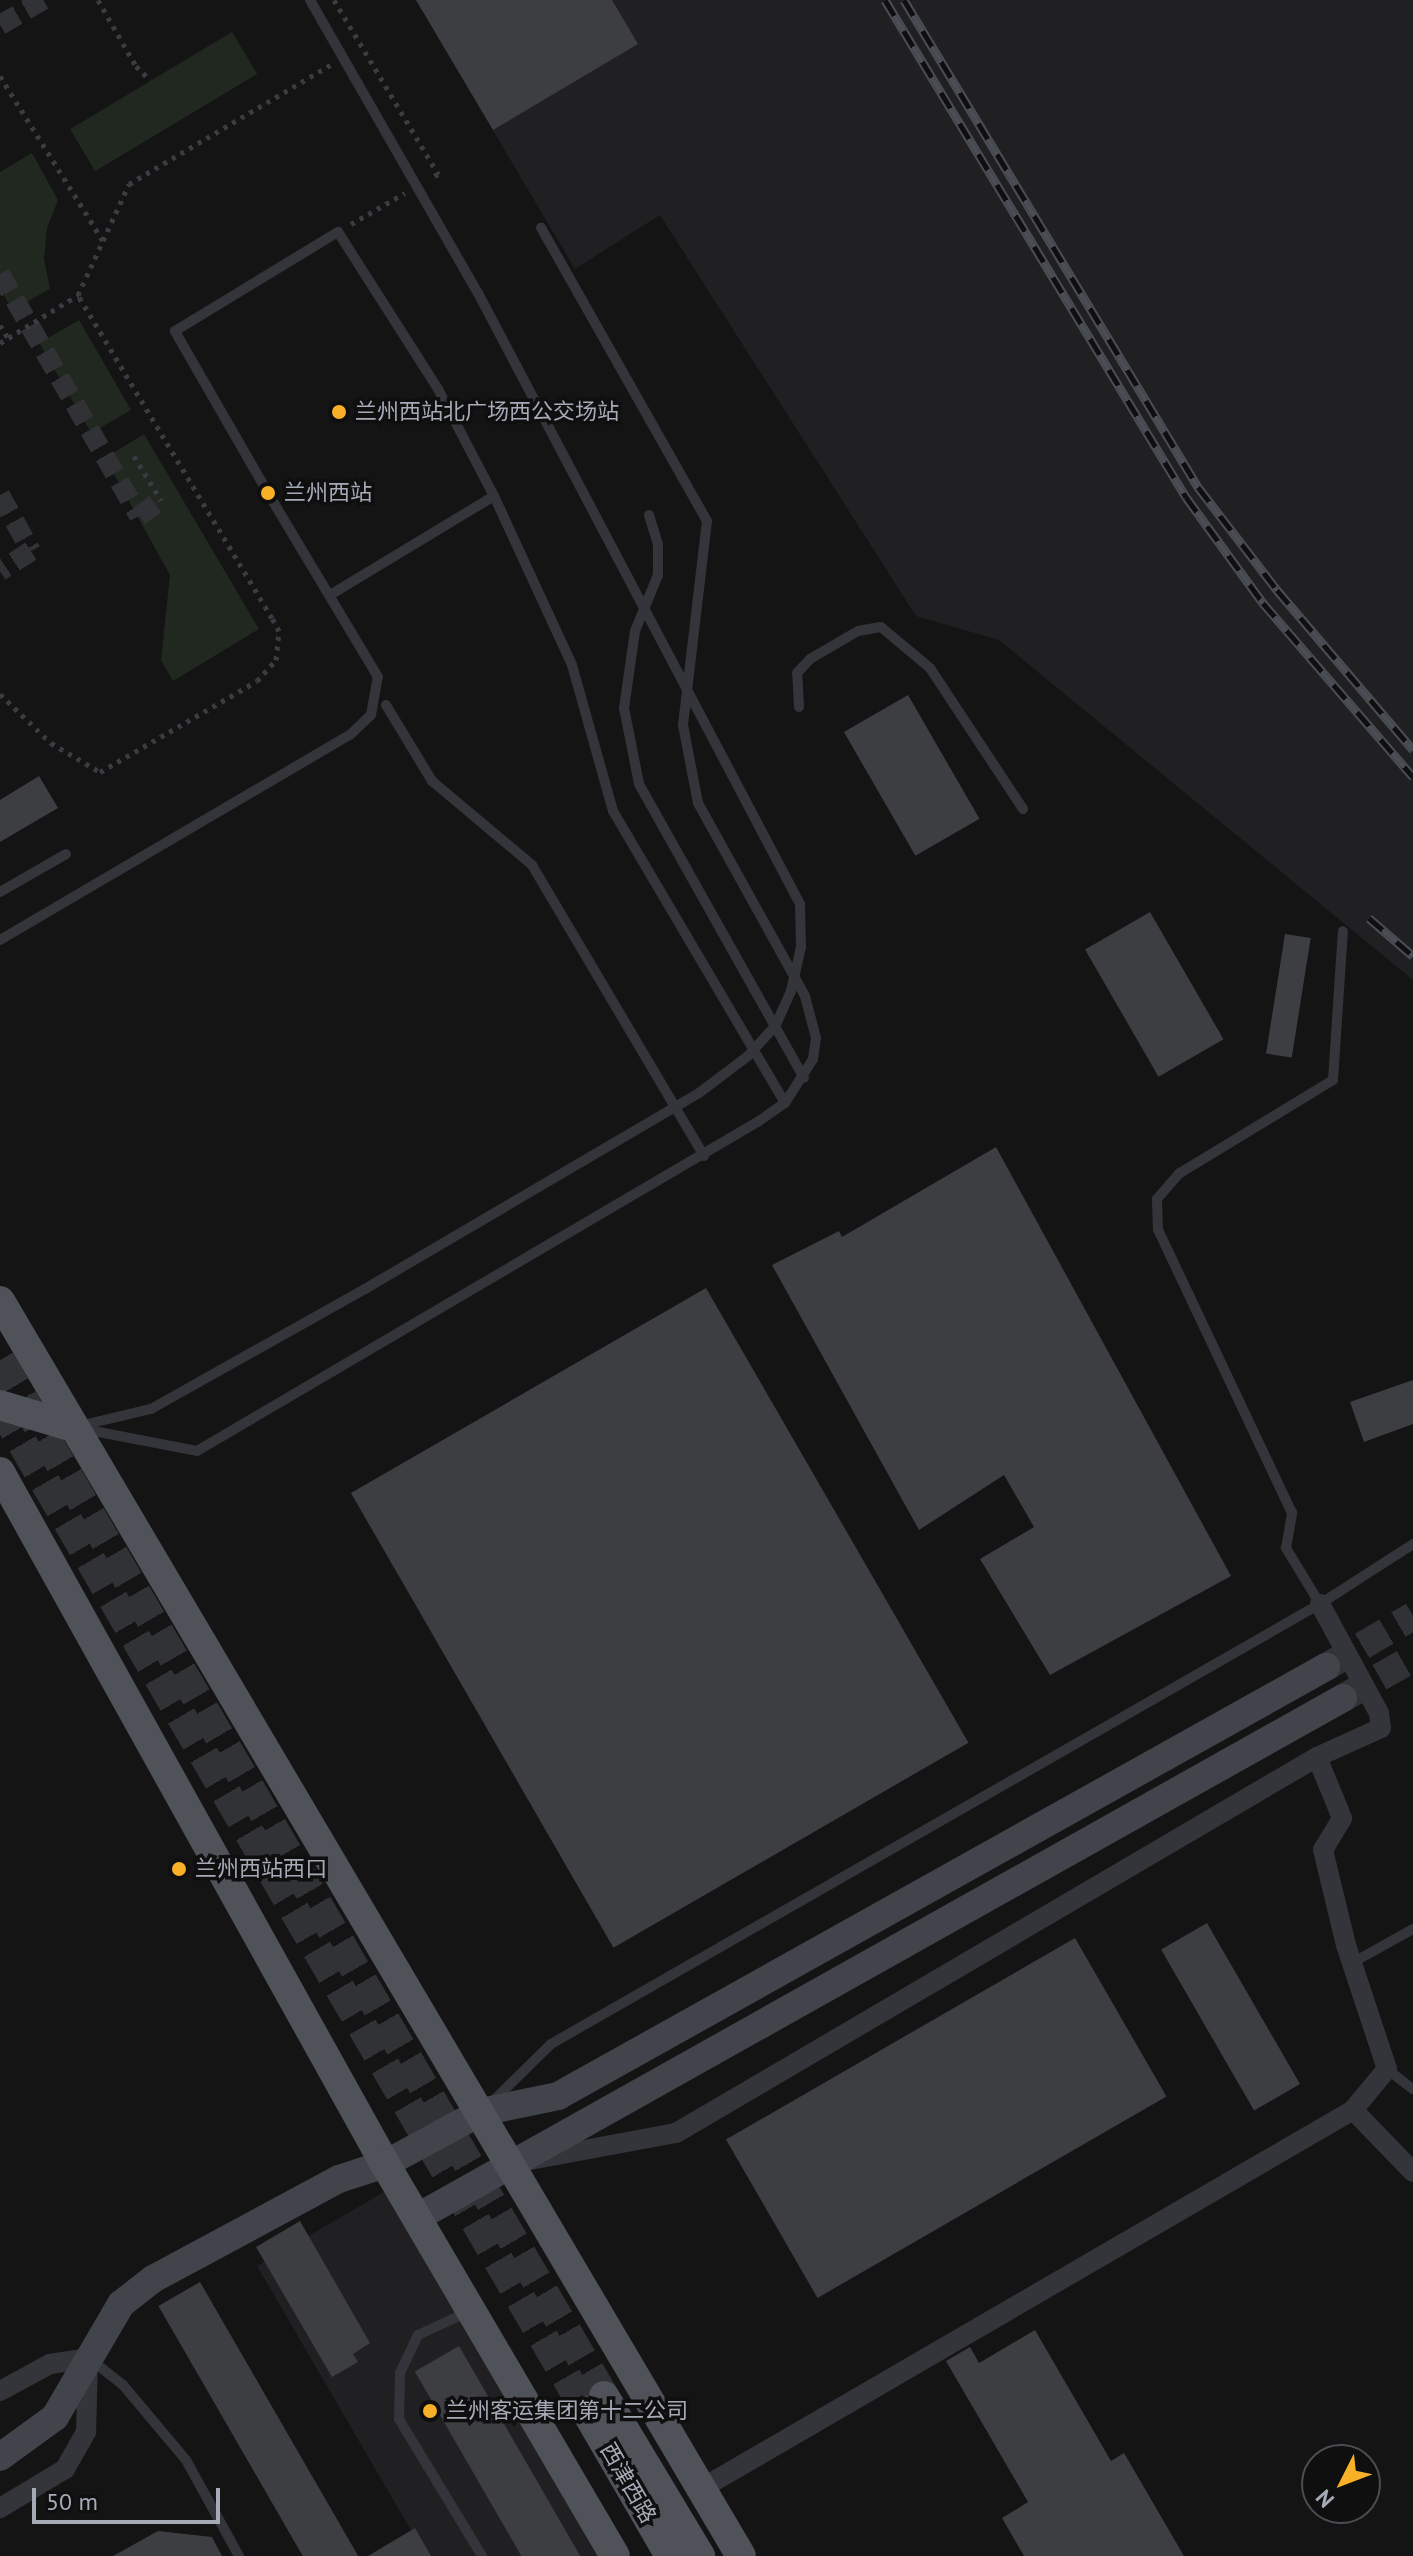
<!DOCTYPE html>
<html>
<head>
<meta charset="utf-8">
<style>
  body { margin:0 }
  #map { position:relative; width:1413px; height:2556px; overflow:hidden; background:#141415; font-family:"PT Sans","Noto Sans SC",sans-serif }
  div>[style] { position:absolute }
  .built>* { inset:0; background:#202022 }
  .green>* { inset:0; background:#202820; transform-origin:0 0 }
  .building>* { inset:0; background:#3d3e42; transform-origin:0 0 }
  .street-tunnel>* { height:20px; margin-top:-10px; transform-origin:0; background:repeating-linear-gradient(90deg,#313235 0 20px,transparent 0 30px) }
  .secondary-tunnel>* { height:28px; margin-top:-14px; transform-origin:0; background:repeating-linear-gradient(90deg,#313235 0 28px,transparent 0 42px) }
  .primary-tunnel>* { height:30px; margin-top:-15px; transform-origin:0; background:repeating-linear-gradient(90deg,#313235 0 30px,transparent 0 45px) }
  .path>* { height:5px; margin-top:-2.5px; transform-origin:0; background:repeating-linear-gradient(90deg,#3a3c42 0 4px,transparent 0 10px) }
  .lane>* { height:10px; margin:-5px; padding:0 5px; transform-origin:5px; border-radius:5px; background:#34353b }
  .street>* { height:20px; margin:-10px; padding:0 10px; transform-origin:10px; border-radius:10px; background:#34353b }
  .secondary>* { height:28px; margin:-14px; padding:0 14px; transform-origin:14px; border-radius:14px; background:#42444b }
  .primary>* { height:30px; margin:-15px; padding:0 15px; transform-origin:15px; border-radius:15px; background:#50525a }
  .rail>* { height:9px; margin-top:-4.5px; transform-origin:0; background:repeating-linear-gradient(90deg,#0f0f10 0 18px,#4b4d54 0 36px); box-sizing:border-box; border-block:2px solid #4b4d54 }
  .lane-bridge>* { height:10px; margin:-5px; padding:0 5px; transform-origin:5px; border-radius:5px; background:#34353b }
  .dots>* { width:22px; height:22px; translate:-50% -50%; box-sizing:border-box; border:4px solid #0f0f10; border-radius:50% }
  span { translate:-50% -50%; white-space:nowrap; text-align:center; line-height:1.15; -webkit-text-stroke:7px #0f0f10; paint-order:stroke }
  .poi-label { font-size:22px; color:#a5aab6 }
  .left { translate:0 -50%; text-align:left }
  .street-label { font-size:22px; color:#a5aab6 }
  .north { position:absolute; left:1301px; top:2444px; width:80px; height:80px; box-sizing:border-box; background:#0f0f10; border:2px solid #4b4d52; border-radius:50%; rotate:228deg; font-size:22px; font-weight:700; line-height:32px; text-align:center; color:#a5aab6 }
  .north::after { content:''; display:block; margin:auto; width:28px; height:36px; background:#f8b029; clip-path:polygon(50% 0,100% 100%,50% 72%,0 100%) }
  .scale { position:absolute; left:32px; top:2488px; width:188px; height:36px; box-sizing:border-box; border:4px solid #a5aab6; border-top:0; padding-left:10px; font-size:24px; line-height:28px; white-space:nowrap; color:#a5aab6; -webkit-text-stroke:6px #0f0f10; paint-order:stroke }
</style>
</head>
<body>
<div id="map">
  <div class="built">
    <div style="clip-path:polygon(416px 0,1413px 0,1413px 980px,999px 640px,916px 616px,660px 215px,575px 269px)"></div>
    <div style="clip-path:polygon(389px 2189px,603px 2556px,426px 2556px,257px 2266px)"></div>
  </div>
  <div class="green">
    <div style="left:232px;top:32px;width:49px;height:189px;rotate:59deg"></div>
    <div style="clip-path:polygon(32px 153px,58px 200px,47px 228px,44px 259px,50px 289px,12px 310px,0 288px,0 172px)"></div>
    <div style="left:79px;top:320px;width:104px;height:46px;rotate:60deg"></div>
    <div style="clip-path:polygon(144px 434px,259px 629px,173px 681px,161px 660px,170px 575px,105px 458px)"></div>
  </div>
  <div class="building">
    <div style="clip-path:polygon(416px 0,612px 0,638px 44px,493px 130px)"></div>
    <div style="left:908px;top:695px;width:143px;height:74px;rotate:60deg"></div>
    <div style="clip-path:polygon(39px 776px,58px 808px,0 842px,0 800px)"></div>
    <div style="left:1150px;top:912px;width:147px;height:75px;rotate:60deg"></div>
    <div style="left:1285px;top:934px;width:26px;height:121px;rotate:9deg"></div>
    <div style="clip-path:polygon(996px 1147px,1231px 1576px,1050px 1675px,980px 1559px,1034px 1527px,1004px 1475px,919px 1530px,772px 1265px,839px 1231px,842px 1237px)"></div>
    <div style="left:706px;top:1288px;width:525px;height:410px;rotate:60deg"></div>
    <div style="clip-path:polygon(1413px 1380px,1413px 1424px,1364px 1442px,1350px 1402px)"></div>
    <div style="left:1207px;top:1923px;width:186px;height:53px;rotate:60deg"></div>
    <div style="left:1075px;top:1938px;width:183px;height:403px;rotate:60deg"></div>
    <div style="clip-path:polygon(300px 2221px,370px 2343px,353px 2354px,358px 2362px,332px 2377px,256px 2247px)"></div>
    <div style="left:200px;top:2282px;width:317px;height:48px;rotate:60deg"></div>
    <div style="clip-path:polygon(1035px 2330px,1111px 2461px,1124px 2453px,1184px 2556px,1024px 2556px,1002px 2518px,1028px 2502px,946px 2361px,970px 2347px,979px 2363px)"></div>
    <div style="left:459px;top:2346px;width:242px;height:51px;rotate:60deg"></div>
    <div style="clip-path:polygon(415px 2528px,431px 2556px,368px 2556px)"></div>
    <div style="clip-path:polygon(158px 2531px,212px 2537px,222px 2556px,113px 2556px)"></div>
  </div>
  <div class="street-tunnel">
    <div style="left:0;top:25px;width:50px;rotate:-30.2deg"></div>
    <div style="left:0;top:274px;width:279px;rotate:60.1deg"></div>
    <div style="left:139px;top:516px;width:27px;rotate:-36deg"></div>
    <div style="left:0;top:495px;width:64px;rotate:61deg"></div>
    <div style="left:31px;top:551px;width:37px;rotate:147deg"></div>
  </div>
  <div class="secondary-tunnel">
    <div style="left:1326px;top:1667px;width:101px;rotate:-30.4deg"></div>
    <div style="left:1343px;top:1698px;width:81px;rotate:-29.7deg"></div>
  </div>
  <div class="primary-tunnel">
    <div style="left:0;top:1360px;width:1199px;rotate:59.76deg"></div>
    <div style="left:0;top:1405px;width:1164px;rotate:59.78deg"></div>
  </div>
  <div class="path">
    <div style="left:98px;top:0;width:76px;rotate:60.1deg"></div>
    <div style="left:136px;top:66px;width:20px;rotate:45deg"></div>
    <div style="left:334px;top:0;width:203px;rotate:59.1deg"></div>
    <div style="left:438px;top:174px;width:8px;rotate:150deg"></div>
    <div style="left:0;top:76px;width:195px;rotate:58deg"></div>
    <div style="left:351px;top:224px;width:62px;rotate:-29.9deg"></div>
    <div style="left:0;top:325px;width:15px;rotate:58deg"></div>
    <div style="left:0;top:343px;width:92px;rotate:-31.6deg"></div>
    <div style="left:134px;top:456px;width:52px;rotate:58.5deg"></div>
    <div style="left:0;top:694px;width:71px;rotate:43.9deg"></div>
    <div style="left:51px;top:743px;width:57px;rotate:30.6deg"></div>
    <div style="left:100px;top:772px;width:181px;rotate:-30.1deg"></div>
    <div style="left:257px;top:681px;width:28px;rotate:-48deg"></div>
    <div style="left:276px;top:660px;width:29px;rotate:-84deg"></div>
    <div style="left:279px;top:631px;width:15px;rotate:-118deg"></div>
    <div style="left:272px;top:618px;width:377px;rotate:-121deg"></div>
    <div style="left:78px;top:295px;width:122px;rotate:-65.3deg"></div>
    <div style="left:129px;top:184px;width:234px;rotate:-30.6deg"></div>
  </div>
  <div class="lane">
    <div style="left:494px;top:496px;width:186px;rotate:65.2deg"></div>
    <div style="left:572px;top:665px;width:152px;rotate:74.3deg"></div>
    <div style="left:613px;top:811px;width:339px;rotate:59.5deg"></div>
    <div style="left:649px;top:515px;width:30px;rotate:73deg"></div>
    <div style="left:658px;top:544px;width:31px;rotate:90deg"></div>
    <div style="left:658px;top:575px;width:61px;rotate:112.3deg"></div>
    <div style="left:635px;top:631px;width:78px;rotate:98.1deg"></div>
    <div style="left:624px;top:708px;width:77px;rotate:78.8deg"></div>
    <div style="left:639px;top:784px;width:337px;rotate:60.7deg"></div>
    <div style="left:386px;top:705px;width:89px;rotate:58.8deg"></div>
    <div style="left:432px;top:781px;width:131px;rotate:40deg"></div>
    <div style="left:532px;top:865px;width:338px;rotate:59.4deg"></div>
    <div style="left:799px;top:707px;width:34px;rotate:-93deg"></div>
    <div style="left:797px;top:673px;width:19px;rotate:-47deg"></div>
    <div style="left:810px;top:659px;width:56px;rotate:-30.3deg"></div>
    <div style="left:858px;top:631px;width:23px;rotate:-10deg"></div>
    <div style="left:881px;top:627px;width:64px;rotate:39.9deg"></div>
    <div style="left:930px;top:668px;width:169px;rotate:56.6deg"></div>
    <div style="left:0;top:892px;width:76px;rotate:-29.9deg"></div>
    <div style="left:0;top:940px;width:406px;rotate:-30.4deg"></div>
    <div style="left:350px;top:735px;width:29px;rotate:-44deg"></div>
    <div style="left:371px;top:715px;width:39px;rotate:-80deg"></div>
    <div style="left:378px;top:677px;width:214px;rotate:-120.9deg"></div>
    <div style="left:268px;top:493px;width:187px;rotate:-119.9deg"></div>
    <div style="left:175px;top:331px;width:191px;rotate:-31.3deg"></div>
    <div style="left:338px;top:232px;width:186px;rotate:57.5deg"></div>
    <div style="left:438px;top:389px;width:121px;rotate:62.4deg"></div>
    <div style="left:494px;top:496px;width:192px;rotate:148.9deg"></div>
    <div style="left:79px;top:1426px;width:74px;rotate:-13.3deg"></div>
    <div style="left:151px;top:1409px;width:245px;rotate:-29.3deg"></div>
    <div style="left:83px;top:1429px;width:116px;rotate:10.9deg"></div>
    <div style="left:197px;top:1451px;width:652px;rotate:-30.42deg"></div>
    <div style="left:759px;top:1121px;width:32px;rotate:-35deg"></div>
    <div style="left:785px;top:1103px;width:52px;rotate:-57.5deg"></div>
    <div style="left:813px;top:1059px;width:21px;rotate:-82deg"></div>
    <div style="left:816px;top:1038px;width:43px;rotate:-104.7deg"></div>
    <div style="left:805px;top:996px;width:221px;rotate:-119deg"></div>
    <div style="left:698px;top:803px;width:79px;rotate:-100.9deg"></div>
    <div style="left:683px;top:725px;width:205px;rotate:-83.3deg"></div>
    <div style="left:707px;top:521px;width:337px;rotate:-119.5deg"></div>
    <div style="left:1320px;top:1604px;width:66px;rotate:-121.3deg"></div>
    <div style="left:1286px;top:1548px;width:36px;rotate:-80deg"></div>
    <div style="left:1292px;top:1513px;width:313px;rotate:-115.3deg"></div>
    <div style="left:1158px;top:1230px;width:31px;rotate:-92deg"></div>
    <div style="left:1157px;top:1199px;width:35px;rotate:-49deg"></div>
    <div style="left:1180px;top:1173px;width:179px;rotate:-31.3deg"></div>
    <div style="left:1333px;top:1080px;width:149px;rotate:-86.2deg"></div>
    <div style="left:1352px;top:1963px;width:70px;rotate:-29.1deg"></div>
    <div style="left:1387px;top:2069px;width:33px;rotate:38deg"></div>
    <div style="left:491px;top:2103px;width:84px;rotate:-44.5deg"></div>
    <div style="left:551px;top:2044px;width:886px;rotate:-29.78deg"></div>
    <div style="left:1320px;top:1604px;width:111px;rotate:-32.8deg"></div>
    <div style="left:468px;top:2312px;width:55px;rotate:155.3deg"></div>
    <div style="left:418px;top:2335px;width:42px;rotate:115.3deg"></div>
    <div style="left:400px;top:2373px;width:46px;rotate:91.2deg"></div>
    <div style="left:399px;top:2419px;width:160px;rotate:58.8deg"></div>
    <div style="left:90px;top:2359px;width:42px;rotate:38.2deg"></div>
    <div style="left:123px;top:2385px;width:98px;rotate:50deg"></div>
    <div style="left:186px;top:2460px;width:110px;rotate:61.1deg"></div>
  </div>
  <div class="street">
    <div style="left:1353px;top:2110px;width:86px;rotate:45.9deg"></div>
    <div style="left:530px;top:2160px;width:148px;rotate:-10.5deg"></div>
    <div style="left:676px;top:2133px;width:743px;rotate:-30.4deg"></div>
    <div style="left:1317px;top:1757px;width:70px;rotate:-24.4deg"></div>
    <div style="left:1381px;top:1728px;width:15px;rotate:-98deg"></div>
    <div style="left:1379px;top:1713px;width:124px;rotate:-118.4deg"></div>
    <div style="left:0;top:2391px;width:57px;rotate:-28.4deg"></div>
    <div style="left:50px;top:2364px;width:38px;rotate:-9deg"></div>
    <div style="left:88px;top:2358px;width:74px;rotate:91.5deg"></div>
    <div style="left:86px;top:2432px;width:43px;rotate:119.6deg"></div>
    <div style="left:65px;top:2469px;width:76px;rotate:149deg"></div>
    <div style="left:704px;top:2487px;width:751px;rotate:-30.15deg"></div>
    <div style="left:1353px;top:2110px;width:53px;rotate:-50.3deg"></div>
    <div style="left:1387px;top:2069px;width:131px;rotate:-108.3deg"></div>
    <div style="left:1346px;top:1945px;width:98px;rotate:-103.6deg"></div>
    <div style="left:1323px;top:1850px;width:37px;rotate:-59deg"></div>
    <div style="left:1342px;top:1818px;width:66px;rotate:-112.3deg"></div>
  </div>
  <div class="secondary">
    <div style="left:416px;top:2218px;width:1063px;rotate:-29.29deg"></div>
    <div style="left:0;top:2457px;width:68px;rotate:-36deg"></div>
    <div style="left:55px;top:2417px;width:131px;rotate:-59.7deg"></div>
    <div style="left:121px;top:2304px;width:41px;rotate:-38deg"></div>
    <div style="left:153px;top:2279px;width:211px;rotate:-28.3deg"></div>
    <div style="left:339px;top:2179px;width:48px;rotate:-18.1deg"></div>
    <div style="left:385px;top:2164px;width:109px;rotate:-28.4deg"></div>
    <div style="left:481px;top:2112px;width:79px;rotate:-11.7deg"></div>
    <div style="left:558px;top:2096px;width:880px;rotate:-29.19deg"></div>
  </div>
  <div class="primary">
    <div style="left:0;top:1301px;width:1457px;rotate:59.44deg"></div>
    <div style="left:0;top:1405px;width:76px;rotate:16.8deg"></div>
    <div style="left:0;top:1472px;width:792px;rotate:60.91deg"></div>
    <div style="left:385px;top:2164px;width:454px;rotate:59.6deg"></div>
    <div style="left:604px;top:2396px;width:187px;rotate:59deg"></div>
    <div style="left:586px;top:2411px;width:168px;rotate:59.9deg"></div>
  </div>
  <div class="rail">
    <div style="left:885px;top:0;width:581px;rotate:58.8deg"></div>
    <div style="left:1186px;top:497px;width:131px;rotate:54deg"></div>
    <div style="left:1263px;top:603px;width:230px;rotate:49.2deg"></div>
    <div style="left:904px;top:0;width:569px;rotate:58.88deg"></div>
    <div style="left:1198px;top:487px;width:130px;rotate:52.5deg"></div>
    <div style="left:1277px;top:590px;width:210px;rotate:49.6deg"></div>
    <div style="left:1369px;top:918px;width:58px;rotate:40.8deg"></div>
  </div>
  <div class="lane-bridge">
    <div style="left:310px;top:0;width:338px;rotate:60.2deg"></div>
    <div style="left:478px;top:293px;width:691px;rotate:62.21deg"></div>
    <div style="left:800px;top:904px;width:43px;rotate:88.7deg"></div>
    <div style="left:801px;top:947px;width:45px;rotate:102.8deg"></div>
    <div style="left:791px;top:991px;width:37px;rotate:114deg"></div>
    <div style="left:776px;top:1025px;width:42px;rotate:132.1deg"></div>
    <div style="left:748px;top:1056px;width:61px;rotate:142.9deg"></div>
    <div style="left:699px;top:1093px;width:387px;rotate:149.6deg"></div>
  </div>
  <div class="dots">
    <div style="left:339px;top:412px;background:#f8b029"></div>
    <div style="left:268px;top:493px;background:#f8b029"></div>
    <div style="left:179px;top:1869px;background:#f8b029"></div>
    <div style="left:430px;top:2411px;background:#f8b029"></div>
  </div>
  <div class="poi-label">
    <span class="left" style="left:355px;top:412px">兰州西站北广场西公交场站</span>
    <span class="left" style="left:284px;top:493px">兰州西站</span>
    <span class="left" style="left:195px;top:1869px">兰州西站西口</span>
    <span class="left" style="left:446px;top:2411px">兰州客运集团第十二公司</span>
  </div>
  <div class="street-label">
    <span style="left:628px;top:2483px;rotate:60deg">西津西路</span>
  </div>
  <div class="north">N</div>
  <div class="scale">50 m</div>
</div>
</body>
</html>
